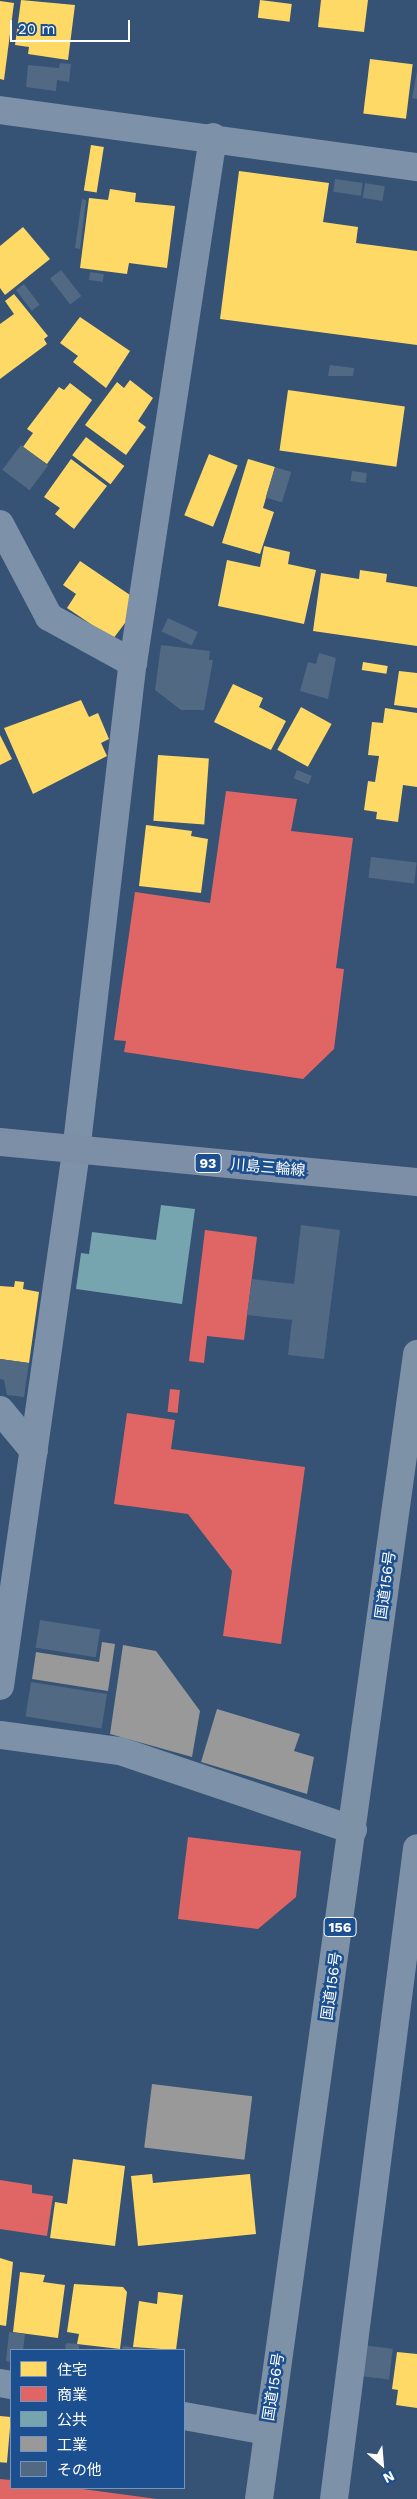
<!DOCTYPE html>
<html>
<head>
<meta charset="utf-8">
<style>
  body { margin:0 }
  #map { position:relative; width:417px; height:2499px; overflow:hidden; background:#365274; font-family:"Work Sans","Noto Sans JP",sans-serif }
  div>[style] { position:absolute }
  .homes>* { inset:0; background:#ffd966; transform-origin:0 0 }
  .shops>* { inset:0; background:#e06666; transform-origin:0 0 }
  .public>* { inset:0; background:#76a5af }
  .industry>* { inset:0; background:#999; transform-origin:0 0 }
  .building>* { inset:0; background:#526984; transform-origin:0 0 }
  .minor>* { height:28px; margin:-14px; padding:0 14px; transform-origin:14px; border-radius:14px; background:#7d92a8 }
  .major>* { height:28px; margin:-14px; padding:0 14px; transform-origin:14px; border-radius:14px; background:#7d8ea7 }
  .highway>* { height:28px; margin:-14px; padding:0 14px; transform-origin:14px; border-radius:14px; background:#7e92a7 }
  span { translate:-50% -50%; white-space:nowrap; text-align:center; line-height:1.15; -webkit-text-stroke:5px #1b4f8f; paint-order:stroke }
  .shield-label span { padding:1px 4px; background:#1b4f8f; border:1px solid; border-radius:4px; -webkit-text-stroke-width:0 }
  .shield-label { font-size:14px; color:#fff; font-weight:700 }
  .street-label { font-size:15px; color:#fff }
  .legend { position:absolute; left:10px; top:2349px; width:175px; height:140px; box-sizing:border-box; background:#1b4f8f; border:1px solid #7695bc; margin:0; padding:6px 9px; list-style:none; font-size:15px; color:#fff }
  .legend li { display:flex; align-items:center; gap:10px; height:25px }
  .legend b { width:25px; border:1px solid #7695bc }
  .north { position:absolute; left:357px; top:2439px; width:50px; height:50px; -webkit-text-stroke:4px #1b4f8f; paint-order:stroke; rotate:153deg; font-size:14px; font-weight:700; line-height:20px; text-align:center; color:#fff }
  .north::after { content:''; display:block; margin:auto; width:18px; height:22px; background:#fff; clip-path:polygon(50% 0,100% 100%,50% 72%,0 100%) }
  .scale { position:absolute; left:10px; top:20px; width:120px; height:22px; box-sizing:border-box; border:2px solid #fff; border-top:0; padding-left:6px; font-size:15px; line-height:18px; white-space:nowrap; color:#fff; -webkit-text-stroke:4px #1b4f8f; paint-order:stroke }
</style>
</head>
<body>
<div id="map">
  <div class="homes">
    <div style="clip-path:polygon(21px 0,75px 5px,68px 60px,28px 54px,29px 47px,15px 45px)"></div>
    <div style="left:260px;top:0;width:32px;height:18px;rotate:7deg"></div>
    <div style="clip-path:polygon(321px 0,368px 0,364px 32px,318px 27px)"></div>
    <div style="clip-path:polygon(0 1px,14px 3px,4px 80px,0 79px)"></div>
    <div style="left:370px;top:59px;width:43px;height:55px;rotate:7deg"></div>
    <div style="left:91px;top:145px;width:13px;height:46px;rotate:9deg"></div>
    <div style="clip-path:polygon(239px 171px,329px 183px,323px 222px,358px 227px,356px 243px,417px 251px,417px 345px,220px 319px)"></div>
    <div style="clip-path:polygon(110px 189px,136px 193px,135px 202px,175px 206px,167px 268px,129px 263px,127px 274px,80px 268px,89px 198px,108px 200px)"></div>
    <div style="clip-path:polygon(23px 227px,50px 259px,5px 295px,0 288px,0 246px)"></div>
    <div style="clip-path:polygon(14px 294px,48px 336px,44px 339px,47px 344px,0 379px,0 324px,14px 314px,5px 301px)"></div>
    <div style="clip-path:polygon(80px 317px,130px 351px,106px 388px,73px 362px,78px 356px,60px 343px)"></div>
    <div style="clip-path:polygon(130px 380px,153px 398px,138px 421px,146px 427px,126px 455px,85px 425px,117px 382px,124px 388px)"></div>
    <div style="clip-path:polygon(70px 383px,92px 400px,47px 464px,23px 447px,33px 433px,27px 429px,59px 387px,64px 390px)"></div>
    <div style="left:288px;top:390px;width:118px;height:61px;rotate:8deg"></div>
    <div style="left:86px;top:437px;width:48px;height:23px;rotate:37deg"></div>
    <div style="left:209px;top:454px;width:31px;height:66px;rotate:22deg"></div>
    <div style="clip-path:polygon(71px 459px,107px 486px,74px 529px,55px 514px,60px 508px,44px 497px)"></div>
    <div style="clip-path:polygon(248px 459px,275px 467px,263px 508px,274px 512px,260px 554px,222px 543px)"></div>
    <div style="clip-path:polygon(264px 546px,290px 552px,288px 564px,316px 570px,304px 624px,218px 606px,227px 560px,260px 567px)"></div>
    <div style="clip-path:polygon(80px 561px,130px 595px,128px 619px,113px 639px,67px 608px,76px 594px,63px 585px)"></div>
    <div style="clip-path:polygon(360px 570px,387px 574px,386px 582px,417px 587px,417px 646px,313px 631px,321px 573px,359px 579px)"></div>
    <div style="left:363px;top:662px;width:25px;height:8px;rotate:9deg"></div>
    <div style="clip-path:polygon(399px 671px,417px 673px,417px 708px,394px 705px)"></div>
    <div style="clip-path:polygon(233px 684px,263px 698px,259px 707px,286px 721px,271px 750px,214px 722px)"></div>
    <div style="clip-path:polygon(81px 700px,89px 717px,98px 713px,109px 739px,101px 743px,107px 756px,33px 794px,4px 728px)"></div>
    <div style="left:301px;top:707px;width:35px;height:49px;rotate:29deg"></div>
    <div style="clip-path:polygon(385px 708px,417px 713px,417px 787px,403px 785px,398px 822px,376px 819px,377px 812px,364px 810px,368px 781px,375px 782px,379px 756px,368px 755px,372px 722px,383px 723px)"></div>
    <div style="clip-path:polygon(0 735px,12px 759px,0 765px)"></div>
    <div style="left:158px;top:755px;width:51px;height:66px;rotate:4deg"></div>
    <div style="clip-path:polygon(146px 825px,192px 831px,191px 836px,208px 839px,201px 893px,139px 886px)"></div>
    <div style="clip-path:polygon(15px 1281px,24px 1282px,23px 1289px,39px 1292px,29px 1363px,0 1359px,0 1286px,14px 1287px)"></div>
    <div style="clip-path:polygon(73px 2159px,125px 2166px,115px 2246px,50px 2238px,55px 2202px,67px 2204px)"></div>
    <div style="clip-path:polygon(152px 2174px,153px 2183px,250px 2174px,256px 2234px,138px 2246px,131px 2176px)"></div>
    <div style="clip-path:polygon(0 2258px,13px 2262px,6px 2326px,0 2325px)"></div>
    <div style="clip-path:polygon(20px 2272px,45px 2275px,43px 2282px,65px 2285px,58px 2338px,13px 2332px)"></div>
    <div style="clip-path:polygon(74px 2284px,123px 2287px,127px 2292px,120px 2349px,77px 2344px,79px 2334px,67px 2332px)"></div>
    <div style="clip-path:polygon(158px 2292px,183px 2295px,176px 2350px,133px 2347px,139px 2301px,157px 2304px)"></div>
    <div style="clip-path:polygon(397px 2352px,417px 2354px,417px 2408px,396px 2405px,398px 2390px,392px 2389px)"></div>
    <div style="left:0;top:2416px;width:11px;height:46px;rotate:5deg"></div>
  </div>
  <div class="shops">
    <div style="clip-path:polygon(226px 791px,297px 799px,291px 831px,353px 838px,336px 968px,344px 969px,334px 1049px,303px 1079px,124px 1052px,126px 1041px,114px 1040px,135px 892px,210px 903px)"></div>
    <div style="clip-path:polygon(205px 1230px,257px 1237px,244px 1340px,207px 1336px,204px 1363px,189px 1361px)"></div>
    <div style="left:170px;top:1389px;width:10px;height:23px;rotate:6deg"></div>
    <div style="clip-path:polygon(127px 1413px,175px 1420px,171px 1449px,305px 1467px,281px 1644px,223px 1636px,232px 1571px,188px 1514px,114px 1504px)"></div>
    <div style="clip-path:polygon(188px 1837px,301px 1851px,296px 1897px,258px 1929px,178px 1919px)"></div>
    <div style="clip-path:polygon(0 2180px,32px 2185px,32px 2193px,53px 2196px,47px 2236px,0 2229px)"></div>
    <div style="clip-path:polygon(0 2479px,11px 2480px,11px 2488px,75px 2488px,157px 2499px,0 2499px)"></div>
  </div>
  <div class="public">
    <div style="clip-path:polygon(161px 1205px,195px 1209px,182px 1304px,76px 1289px,81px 1253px,89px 1254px,92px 1232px,156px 1240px)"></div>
  </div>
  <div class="industry">
    <div style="clip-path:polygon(102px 1642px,115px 1644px,108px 1691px,32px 1679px,36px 1652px,99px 1662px)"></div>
    <div style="clip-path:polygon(123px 1645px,156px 1651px,200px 1711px,192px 1757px,110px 1734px)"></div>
    <div style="clip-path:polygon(217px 1709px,300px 1734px,294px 1751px,314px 1757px,307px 1794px,201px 1762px)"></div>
    <div style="left:152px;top:2084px;width:101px;height:64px;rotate:7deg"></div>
  </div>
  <div class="building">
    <div style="clip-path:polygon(60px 63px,71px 64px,69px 82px,57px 80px,56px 91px,26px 87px,28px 65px,59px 68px)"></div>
    <div style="clip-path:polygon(417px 71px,417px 99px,412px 98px)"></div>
    <div style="left:335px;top:179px;width:28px;height:13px;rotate:8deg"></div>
    <div style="left:365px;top:183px;width:20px;height:15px;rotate:9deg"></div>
    <div style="clip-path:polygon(82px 199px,86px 200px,80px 249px,75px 248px)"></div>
    <div style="left:61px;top:270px;width:33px;height:14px;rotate:52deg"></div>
    <div style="left:90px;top:272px;width:14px;height:8px;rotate:8deg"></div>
    <div style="left:24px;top:284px;width:26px;height:10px;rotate:53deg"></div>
    <div style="clip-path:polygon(330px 365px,354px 368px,353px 376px,328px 376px)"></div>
    <div style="left:21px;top:445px;width:34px;height:31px;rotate:37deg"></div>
    <div style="left:275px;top:467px;width:17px;height:32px;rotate:17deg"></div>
    <div style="left:352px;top:471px;width:15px;height:10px;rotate:8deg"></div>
    <div style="left:168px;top:618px;width:33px;height:15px;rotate:25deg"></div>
    <div style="clip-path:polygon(161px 645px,210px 651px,209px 660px,213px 660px,204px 710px,181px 710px,155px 690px)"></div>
    <div style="clip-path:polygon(319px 653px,336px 658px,328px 699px,300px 691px,308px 662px,316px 664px)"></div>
    <div style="left:297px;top:770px;width:16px;height:9px;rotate:22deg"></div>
    <div style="left:371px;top:857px;width:46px;height:21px;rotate:7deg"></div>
    <div style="clip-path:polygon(301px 1225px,340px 1230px,324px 1359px,288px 1355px,292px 1320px,247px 1315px,252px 1279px,294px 1284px)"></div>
    <div style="clip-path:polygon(0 1359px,29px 1363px,24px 1397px,7px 1395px,4px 1380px,0 1379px)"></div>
    <div style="left:40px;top:1620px;width:61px;height:28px;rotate:9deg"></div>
    <div style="left:31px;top:1682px;width:77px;height:35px;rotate:9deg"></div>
    <div style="clip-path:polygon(9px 2332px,25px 2334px,23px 2350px,11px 2350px,11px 2362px,6px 2361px)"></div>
    <div style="clip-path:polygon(66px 2343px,79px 2344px,79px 2350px,65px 2350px)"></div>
    <div style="left:362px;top:2345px;width:31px;height:31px;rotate:7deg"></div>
    <div style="clip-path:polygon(123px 2346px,147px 2349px,147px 2350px,122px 2350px)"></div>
  </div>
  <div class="minor">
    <div style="left:0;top:110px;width:421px;rotate:7.8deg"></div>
    <div style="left:0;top:524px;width:105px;rotate:62.2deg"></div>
    <div style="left:49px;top:617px;width:96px;rotate:28.7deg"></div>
    <div style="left:0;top:1410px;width:53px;rotate:50.3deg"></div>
    <div style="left:0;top:1686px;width:539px;rotate:-81.9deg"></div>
    <div style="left:76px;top:1152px;width:492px;rotate:-83.4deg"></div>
    <div style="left:133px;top:663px;width:532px;rotate:-81.35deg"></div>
    <div style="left:0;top:1735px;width:121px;rotate:7.6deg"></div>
    <div style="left:120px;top:1751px;width:246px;rotate:18.7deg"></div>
    <div style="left:0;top:2383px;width:11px;rotate:10deg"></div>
    <div style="left:184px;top:2416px;width:84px;rotate:10.2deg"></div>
    <div style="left:334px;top:2499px;width:656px;rotate:-82.73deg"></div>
  </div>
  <div class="major">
    <div style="left:0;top:1142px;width:419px;rotate:5.5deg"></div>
  </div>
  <div class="highway">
    <div style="left:259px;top:2499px;width:1156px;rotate:-82.14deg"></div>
  </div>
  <div class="shield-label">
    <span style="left:208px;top:1163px">93</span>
    <span style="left:340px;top:1927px">156</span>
  </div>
  <div class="street-label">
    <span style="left:268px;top:1168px;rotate:5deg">川島三輪線</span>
    <span style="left:386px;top:1585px;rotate:-82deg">国道156号</span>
    <span style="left:332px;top:1986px;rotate:-82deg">国道156号</span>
    <span style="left:274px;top:2387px;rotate:-81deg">国道156号</span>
  </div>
  <ul class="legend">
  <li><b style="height:14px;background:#ffd966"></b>住宅</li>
  <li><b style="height:14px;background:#e06666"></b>商業</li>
  <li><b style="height:14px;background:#76a5af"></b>公共</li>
  <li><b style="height:14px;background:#999"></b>工業</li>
  <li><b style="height:14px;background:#526984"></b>その他</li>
  </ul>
  <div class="north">N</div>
  <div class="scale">20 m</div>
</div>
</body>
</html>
